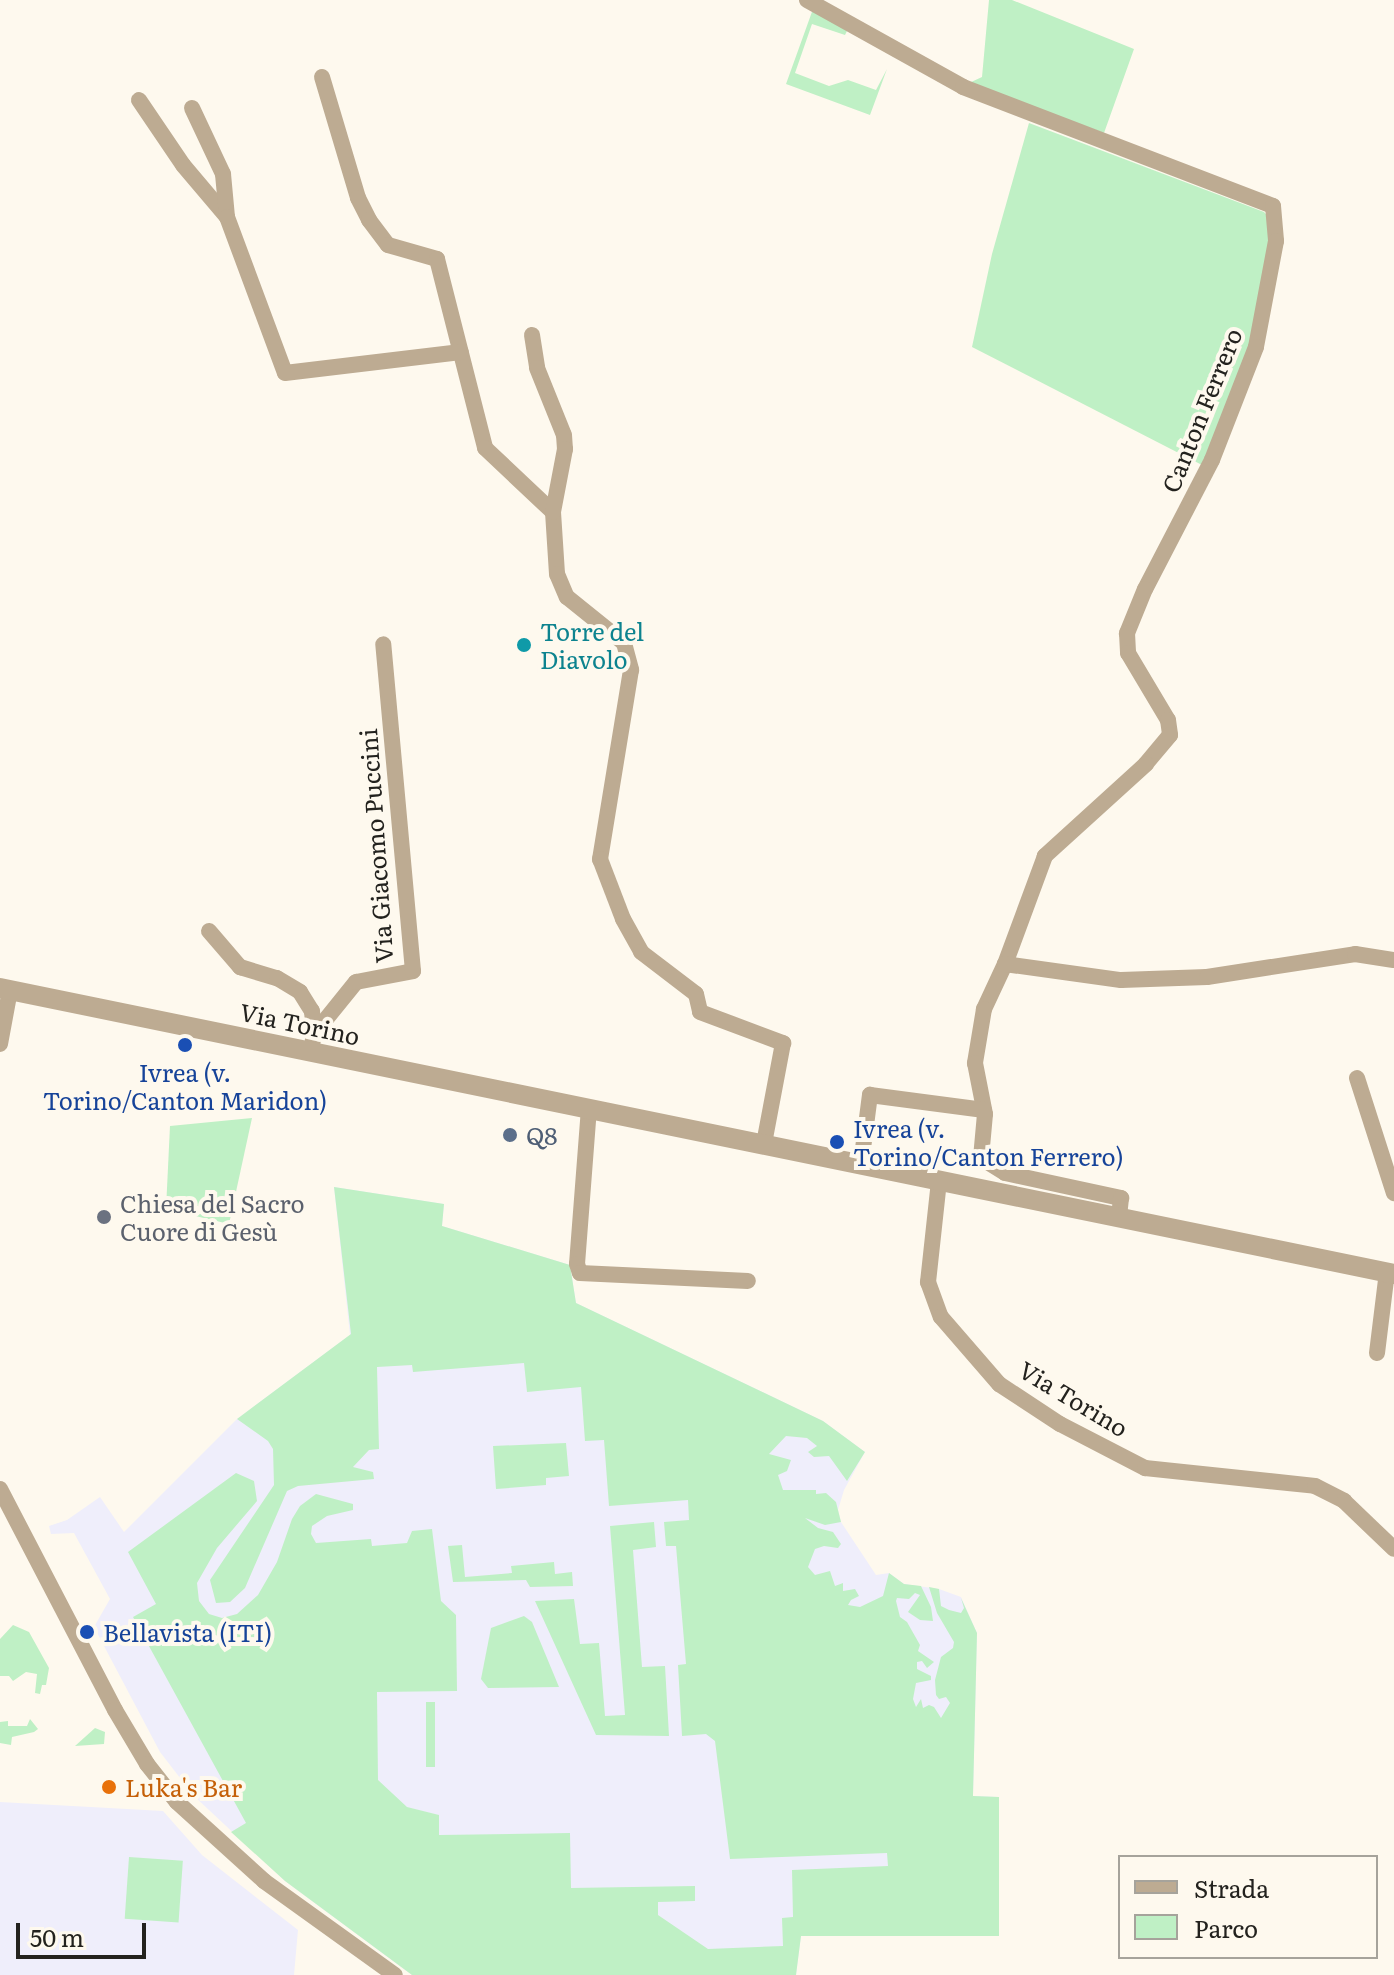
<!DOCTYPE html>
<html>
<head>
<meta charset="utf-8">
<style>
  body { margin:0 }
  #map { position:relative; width:1394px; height:1975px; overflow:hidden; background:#fef9ee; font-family:Literata,serif }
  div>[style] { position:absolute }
  .education>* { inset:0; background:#efeefb }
  .green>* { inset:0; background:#bff0c5; transform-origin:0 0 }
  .minor>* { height:16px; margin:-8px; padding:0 8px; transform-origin:8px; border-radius:8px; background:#bdab92 }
  .tertiary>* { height:20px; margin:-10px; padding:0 10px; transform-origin:10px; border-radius:10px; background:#bdab92 }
  .dots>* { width:22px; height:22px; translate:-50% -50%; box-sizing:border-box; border:4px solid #fef9ee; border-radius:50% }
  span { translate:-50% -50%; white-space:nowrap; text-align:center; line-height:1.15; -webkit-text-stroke:8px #fef9ee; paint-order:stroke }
  .street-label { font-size:24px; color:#23221e }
  .culture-label { font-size:24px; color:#0d838f }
  .left { translate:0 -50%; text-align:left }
  .transit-label { font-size:24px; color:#164399 }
  .service-label { font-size:24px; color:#4e5e75 }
  .worship-label { font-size:24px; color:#5b616d }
  .food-label { font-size:24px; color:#c56008 }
  .legend { position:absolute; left:1118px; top:1855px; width:260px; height:104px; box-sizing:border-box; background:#fef9ee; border:2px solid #a6a39b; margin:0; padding:10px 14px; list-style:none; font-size:24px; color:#23221e }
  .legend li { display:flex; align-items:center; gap:16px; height:40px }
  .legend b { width:40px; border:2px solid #a6a39b }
  .scale { position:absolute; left:16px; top:1923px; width:130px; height:36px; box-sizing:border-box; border:4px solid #23221e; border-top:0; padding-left:10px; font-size:24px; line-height:28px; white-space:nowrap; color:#23221e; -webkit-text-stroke:6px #fef9ee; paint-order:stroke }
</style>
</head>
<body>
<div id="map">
  <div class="education">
    <div style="clip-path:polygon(334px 1187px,444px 1204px,442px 1226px,570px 1265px,576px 1303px,823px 1421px,865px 1452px,844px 1490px,838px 1510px,841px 1522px,876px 1575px,889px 1573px,904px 1584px,939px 1589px,961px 1597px,977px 1633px,973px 1796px,999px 1797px,999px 1936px,801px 1936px,796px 1975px,412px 1975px,285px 1881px,194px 1796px,160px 1752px,94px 1627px,110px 1599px,74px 1533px,51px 1534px,49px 1526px,67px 1520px,100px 1497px,124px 1532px,237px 1419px,350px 1335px)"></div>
    <div style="clip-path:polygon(0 1802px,163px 1811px,202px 1855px,298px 1930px,294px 1975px,0 1975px)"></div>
  </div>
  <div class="green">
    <div style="clip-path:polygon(989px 0,1012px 0,1134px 49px,1104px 133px,969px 83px,982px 77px)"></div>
    <div style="clip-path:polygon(813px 9px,847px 31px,845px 35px,812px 24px,795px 73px,829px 86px,848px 80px,876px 90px,887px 69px,870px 115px,786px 84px)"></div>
    <div style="clip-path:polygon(1029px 123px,1264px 212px,1271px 220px,1272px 229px,1249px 347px,1202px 465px,972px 347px,992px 254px)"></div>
    <div style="clip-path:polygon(252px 1118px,229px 1224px,166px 1209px,170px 1126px)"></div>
    <div style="clip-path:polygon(334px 1187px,444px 1204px,442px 1226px,570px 1265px,576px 1303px,823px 1421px,865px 1452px,847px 1481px,829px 1456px,814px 1457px,808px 1452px,817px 1446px,807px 1438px,786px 1436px,769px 1454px,791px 1460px,787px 1471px,778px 1475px,783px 1490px,816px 1490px,816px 1494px,826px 1493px,836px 1502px,841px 1522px,825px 1525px,805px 1518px,818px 1528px,833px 1532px,841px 1544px,838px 1548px,824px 1546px,815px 1549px,808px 1567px,815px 1575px,830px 1571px,835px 1586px,843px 1583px,843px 1591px,855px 1589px,859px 1596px,851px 1600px,848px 1605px,860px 1607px,883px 1596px,889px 1573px,904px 1584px,921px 1586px,931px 1607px,933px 1621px,920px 1620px,908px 1612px,920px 1595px,915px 1593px,909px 1599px,897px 1598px,896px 1601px,900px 1617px,907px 1622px,920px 1645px,918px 1651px,934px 1662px,927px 1668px,922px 1661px,917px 1662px,917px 1669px,931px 1676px,931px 1680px,916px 1683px,913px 1699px,916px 1707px,921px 1699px,923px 1708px,929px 1705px,934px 1707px,941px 1718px,950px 1703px,946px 1697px,939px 1699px,936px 1695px,935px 1680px,941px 1657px,953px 1648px,954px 1642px,937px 1613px,929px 1587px,939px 1589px,941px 1606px,949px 1610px,961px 1613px,964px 1608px,961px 1598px,977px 1633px,973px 1796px,999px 1797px,999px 1936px,801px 1936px,796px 1975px,412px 1975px,285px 1881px,231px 1832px,246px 1823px,133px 1617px,156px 1604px,128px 1552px,236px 1473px,254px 1481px,257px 1501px,217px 1548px,197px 1583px,199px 1601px,209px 1614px,222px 1618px,237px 1614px,258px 1595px,277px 1562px,292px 1519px,300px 1506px,316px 1494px,353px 1504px,353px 1510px,327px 1516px,312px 1526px,311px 1534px,316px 1543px,371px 1539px,372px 1546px,407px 1543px,412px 1531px,432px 1529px,441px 1601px,456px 1615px,457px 1691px,377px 1692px,378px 1780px,407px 1807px,439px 1815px,439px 1835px,570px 1833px,571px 1888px,695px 1886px,695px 1901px,658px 1902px,658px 1915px,708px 1949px,783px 1946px,782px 1918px,793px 1917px,792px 1870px,888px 1866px,887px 1853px,730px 1859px,715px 1741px,706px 1734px,682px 1736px,678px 1665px,686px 1664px,676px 1546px,666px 1546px,664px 1522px,689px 1520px,688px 1500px,609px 1506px,604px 1440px,585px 1441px,581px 1387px,527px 1392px,524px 1363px,413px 1372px,412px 1365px,377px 1367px,379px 1449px,369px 1450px,353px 1467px,373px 1472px,374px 1479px,298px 1486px,287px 1491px,245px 1588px,230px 1602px,216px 1603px,210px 1580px,274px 1485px,273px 1449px,268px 1441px,237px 1419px,351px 1334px)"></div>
    <div style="clip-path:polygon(566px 1443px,569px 1476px,546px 1478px,546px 1485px,496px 1489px,493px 1446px)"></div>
    <div style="clip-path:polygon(654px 1522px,656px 1547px,633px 1550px,642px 1667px,665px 1666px,669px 1736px,596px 1735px,535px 1601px,574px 1599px,580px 1644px,599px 1643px,605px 1716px,625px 1715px,610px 1526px)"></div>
    <div style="clip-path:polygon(462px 1545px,465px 1577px,512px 1573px,511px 1566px,554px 1562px,555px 1574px,572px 1572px,573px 1586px,530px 1587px,526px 1580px,453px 1582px,448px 1546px)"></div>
    <div style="clip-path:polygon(524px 1616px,532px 1622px,559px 1687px,488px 1688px,481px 1679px,491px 1628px)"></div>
    <div style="clip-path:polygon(13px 1625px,29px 1632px,49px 1668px,46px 1685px,42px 1685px,40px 1694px,35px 1693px,37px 1674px,26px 1672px,13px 1681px,9px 1676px,0 1676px,0 1639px)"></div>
    <div style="left:426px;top:1702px;width:9px;height:65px"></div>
    <div style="clip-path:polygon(30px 1719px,38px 1729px,34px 1732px,12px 1737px,11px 1745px,0 1743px,0 1722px,8px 1721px,8px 1726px,27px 1726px)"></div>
    <div style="clip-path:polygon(95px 1728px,105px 1732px,104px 1744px,75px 1746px)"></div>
    <div style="left:129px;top:1857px;width:54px;height:62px;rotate:4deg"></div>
  </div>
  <div class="minor">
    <div style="left:807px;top:0;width:179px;rotate:29.1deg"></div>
    <div style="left:963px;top:87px;width:332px;rotate:21deg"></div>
    <div style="left:1273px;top:206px;width:35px;rotate:85deg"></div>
    <div style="left:1276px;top:241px;width:108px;rotate:100.7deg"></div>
    <div style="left:1256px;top:347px;width:121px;rotate:111.3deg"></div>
    <div style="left:1212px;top:460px;width:145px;rotate:117.4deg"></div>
    <div style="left:1145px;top:589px;width:48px;rotate:112.2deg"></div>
    <div style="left:1127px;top:633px;width:20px;rotate:87deg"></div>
    <div style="left:1128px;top:653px;width:78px;rotate:59.2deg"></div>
    <div style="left:1168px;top:720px;width:15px;rotate:82deg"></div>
    <div style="left:1170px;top:735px;width:38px;rotate:130deg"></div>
    <div style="left:1146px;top:764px;width:137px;rotate:137.7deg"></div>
    <div style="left:1045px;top:856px;width:115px;rotate:110.3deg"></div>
    <div style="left:1005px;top:964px;width:50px;rotate:115deg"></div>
    <div style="left:984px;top:1009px;width:55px;rotate:99.5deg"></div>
    <div style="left:975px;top:1063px;width:52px;rotate:78.9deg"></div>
    <div style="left:985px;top:1114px;width:44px;rotate:95.2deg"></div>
    <div style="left:981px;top:1158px;width:28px;rotate:32deg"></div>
    <div style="left:1005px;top:1173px;width:119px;rotate:12.2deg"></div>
    <div style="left:1121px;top:1198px;width:18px;rotate:96deg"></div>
    <div style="left:322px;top:77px;width:126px;rotate:73.4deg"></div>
    <div style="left:358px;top:198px;width:25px;rotate:63deg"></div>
    <div style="left:369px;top:220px;width:31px;rotate:53deg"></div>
    <div style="left:388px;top:245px;width:51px;rotate:15.9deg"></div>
    <div style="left:437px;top:259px;width:195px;rotate:75.7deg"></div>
    <div style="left:485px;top:448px;width:93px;rotate:43.3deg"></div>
    <div style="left:553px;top:512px;width:62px;rotate:86.3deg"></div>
    <div style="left:557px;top:574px;width:25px;rotate:67deg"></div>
    <div style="left:567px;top:597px;width:73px;rotate:38.9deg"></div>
    <div style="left:624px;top:643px;width:28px;rotate:75deg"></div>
    <div style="left:631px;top:670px;width:192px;rotate:99.3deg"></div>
    <div style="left:600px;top:859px;width:64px;rotate:69deg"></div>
    <div style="left:623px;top:919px;width:38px;rotate:61deg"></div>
    <div style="left:641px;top:952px;width:69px;rotate:37.4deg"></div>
    <div style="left:696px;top:994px;width:18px;rotate:77deg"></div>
    <div style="left:700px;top:1012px;width:89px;rotate:20.5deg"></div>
    <div style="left:783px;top:1043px;width:103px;rotate:100.7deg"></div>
    <div style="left:139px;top:100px;width:78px;rotate:55.9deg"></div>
    <div style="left:183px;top:165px;width:68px;rotate:49.8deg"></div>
    <div style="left:192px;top:108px;width:73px;rotate:64.8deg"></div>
    <div style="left:223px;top:174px;width:43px;rotate:84.7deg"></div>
    <div style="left:227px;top:217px;width:166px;rotate:69.6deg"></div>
    <div style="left:285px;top:373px;width:177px;rotate:-6.8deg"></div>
    <div style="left:532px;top:335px;width:33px;rotate:81deg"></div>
    <div style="left:537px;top:368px;width:72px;rotate:68.1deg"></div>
    <div style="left:564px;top:435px;width:14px;rotate:86deg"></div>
    <div style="left:565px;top:449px;width:64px;rotate:100.8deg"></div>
    <div style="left:209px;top:931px;width:48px;rotate:49.3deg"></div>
    <div style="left:240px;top:967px;width:39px;rotate:17deg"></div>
    <div style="left:277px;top:978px;width:27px;rotate:31deg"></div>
    <div style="left:300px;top:992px;width:22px;rotate:58deg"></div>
    <div style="left:312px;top:1011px;width:23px;rotate:85deg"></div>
    <div style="left:1005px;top:964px;width:117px;rotate:7.9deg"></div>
    <div style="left:1121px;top:980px;width:86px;rotate:-2deg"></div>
    <div style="left:1207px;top:977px;width:150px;rotate:-8.8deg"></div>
    <div style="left:1355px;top:954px;width:39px;rotate:9deg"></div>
    <div style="left:0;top:1044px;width:55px;rotate:-79.5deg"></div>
    <div style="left:311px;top:1052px;width:18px;rotate:-81deg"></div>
    <div style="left:314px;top:1034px;width:67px;rotate:-51.1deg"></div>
    <div style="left:356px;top:982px;width:58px;rotate:-10.9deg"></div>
    <div style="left:413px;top:971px;width:328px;rotate:-95.2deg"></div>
    <div style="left:1357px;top:1078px;width:121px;rotate:72.2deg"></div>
    <div style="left:589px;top:1108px;width:156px;rotate:94.4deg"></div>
    <div style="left:577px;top:1264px;width:9px;rotate:72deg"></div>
    <div style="left:580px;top:1273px;width:168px;rotate:2.7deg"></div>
    <div style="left:861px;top:1164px;width:70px;rotate:-82.6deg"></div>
    <div style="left:870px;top:1095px;width:115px;rotate:7.5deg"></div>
    <div style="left:939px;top:1181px;width:102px;rotate:96.2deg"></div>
    <div style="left:928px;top:1282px;width:37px;rotate:70deg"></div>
    <div style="left:941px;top:1317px;width:89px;rotate:49.1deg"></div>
    <div style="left:999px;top:1384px;width:73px;rotate:33.3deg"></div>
    <div style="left:1060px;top:1424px;width:96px;rotate:27.4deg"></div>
    <div style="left:1145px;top:1468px;width:171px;rotate:6deg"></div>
    <div style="left:1315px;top:1486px;width:33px;rotate:27deg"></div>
    <div style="left:1344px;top:1501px;width:69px;rotate:43.8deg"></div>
    <div style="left:1377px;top:1353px;width:82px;rotate:-83deg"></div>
    <div style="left:0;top:1489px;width:249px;rotate:62.5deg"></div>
    <div style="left:115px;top:1710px;width:63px;rotate:59.3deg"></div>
    <div style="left:147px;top:1764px;width:48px;rotate:51.7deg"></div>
    <div style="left:177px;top:1802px;width:118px;rotate:42.2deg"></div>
    <div style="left:264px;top:1881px;width:161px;rotate:35.7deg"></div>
  </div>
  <div class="tertiary">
    <div style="left:0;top:988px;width:1423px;rotate:11.59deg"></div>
  </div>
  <div class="dots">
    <div style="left:524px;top:645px;background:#0f9aa8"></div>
    <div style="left:185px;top:1045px;background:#1a4fb4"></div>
    <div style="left:510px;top:1135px;background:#5c6f8a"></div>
    <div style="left:837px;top:1142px;background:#1a4fb4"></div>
    <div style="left:104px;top:1217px;background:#6b7280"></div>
    <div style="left:87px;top:1632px;background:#1a4fb4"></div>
    <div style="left:109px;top:1787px;background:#e8710a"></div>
  </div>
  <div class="street-label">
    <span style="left:1201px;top:410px;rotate:-68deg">Canton Ferrero</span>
    <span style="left:375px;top:846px;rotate:-94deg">Via Giacomo Puccini</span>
    <span style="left:300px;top:1023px;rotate:12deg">Via Torino</span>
    <span style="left:1074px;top:1398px;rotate:31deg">Via Torino</span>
  </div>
  <div class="culture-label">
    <span class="left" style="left:540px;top:645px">Torre del<br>Diavolo</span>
  </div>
  <div class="transit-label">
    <span style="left:185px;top:1086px">Ivrea (v.<br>Torino/Canton Maridon)</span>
    <span class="left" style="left:853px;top:1142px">Ivrea (v.<br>Torino/Canton Ferrero)</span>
    <span class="left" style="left:103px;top:1632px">Bellavista (ITI)</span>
  </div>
  <div class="service-label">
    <span class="left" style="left:526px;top:1135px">Q8</span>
  </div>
  <div class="worship-label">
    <span class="left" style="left:120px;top:1217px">Chiesa del Sacro<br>Cuore di Gesù</span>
  </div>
  <div class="food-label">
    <span class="left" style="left:125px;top:1787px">Luka's Bar</span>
  </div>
  <ul class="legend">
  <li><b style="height:10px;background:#bdab92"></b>Strada</li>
  <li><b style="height:22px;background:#bff0c5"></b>Parco</li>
  </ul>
  <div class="scale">50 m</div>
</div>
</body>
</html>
